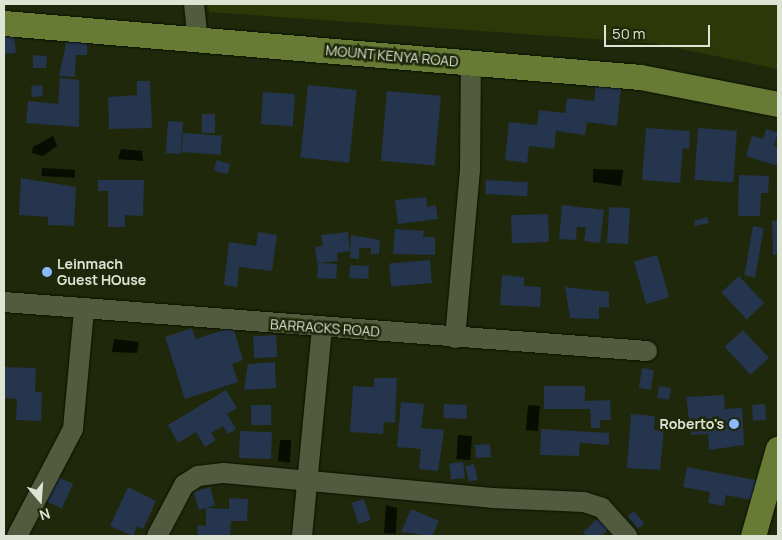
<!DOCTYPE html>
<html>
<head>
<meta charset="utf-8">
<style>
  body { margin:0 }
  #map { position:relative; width:782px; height:540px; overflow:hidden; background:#20280b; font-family:Manrope,sans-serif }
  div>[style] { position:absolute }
  .green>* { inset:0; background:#2c3808 }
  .water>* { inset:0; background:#070d00; transform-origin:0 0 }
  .building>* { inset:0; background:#24354d; transform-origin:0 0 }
  .roads { filter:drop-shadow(0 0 1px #0a1000) drop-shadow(0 0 1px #0a1000) }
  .minor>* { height:20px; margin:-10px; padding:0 10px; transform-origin:10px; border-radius:10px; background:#525b3d }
  .major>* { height:25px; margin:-12.5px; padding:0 12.5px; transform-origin:12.5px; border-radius:12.5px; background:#687b35 }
  .dots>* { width:14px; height:14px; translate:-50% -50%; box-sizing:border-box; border:2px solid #20280b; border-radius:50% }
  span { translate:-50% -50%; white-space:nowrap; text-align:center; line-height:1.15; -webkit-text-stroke:5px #20280b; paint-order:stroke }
  .street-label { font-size:14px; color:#dee4d3 }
  .poi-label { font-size:14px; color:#dee4d3; font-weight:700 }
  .left { translate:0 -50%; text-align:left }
  .right { translate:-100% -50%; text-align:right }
  .frame { position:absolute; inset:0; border:5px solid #dee4d3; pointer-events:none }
  .north { position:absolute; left:15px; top:475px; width:50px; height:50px; -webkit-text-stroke:4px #20280b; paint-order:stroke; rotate:162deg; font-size:14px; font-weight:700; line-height:20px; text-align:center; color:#dee4d3 }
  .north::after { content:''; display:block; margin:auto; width:18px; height:22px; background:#dee4d3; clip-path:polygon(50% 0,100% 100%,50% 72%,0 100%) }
  .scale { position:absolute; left:604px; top:25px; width:106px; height:22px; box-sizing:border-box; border:2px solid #dee4d3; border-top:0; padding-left:6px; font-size:15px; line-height:18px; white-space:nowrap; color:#dee4d3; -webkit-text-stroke:4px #20280b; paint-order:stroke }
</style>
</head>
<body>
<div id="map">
  <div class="green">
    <div style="clip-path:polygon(208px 4px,778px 4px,778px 69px,652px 43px,209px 12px)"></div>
  </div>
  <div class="water">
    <div style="clip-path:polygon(53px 136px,57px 146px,43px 156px,32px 153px,33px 147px)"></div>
    <div style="clip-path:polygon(121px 149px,142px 151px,143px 161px,118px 159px)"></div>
    <div style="left:42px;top:168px;width:33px;height:8px;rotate:3deg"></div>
    <div style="clip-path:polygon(593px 169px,623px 170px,621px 186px,593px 182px)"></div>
    <div style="clip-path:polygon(114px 339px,139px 342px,137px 353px,112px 352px)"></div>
    <div style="left:528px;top:405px;width:12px;height:25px;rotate:5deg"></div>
    <div style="left:458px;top:435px;width:14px;height:24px;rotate:4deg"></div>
    <div style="clip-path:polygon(280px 440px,291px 440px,290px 463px,278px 461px)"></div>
    <div style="clip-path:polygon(386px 505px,397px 508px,396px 534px,384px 533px)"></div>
  </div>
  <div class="building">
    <div style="clip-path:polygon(14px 36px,16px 53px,4px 54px,4px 37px)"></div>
    <div style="clip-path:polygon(67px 39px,87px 40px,87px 55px,76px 55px,75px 77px,59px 76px)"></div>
    <div style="clip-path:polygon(33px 55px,47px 56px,46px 68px,33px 68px)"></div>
    <div style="clip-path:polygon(60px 78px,79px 80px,79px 127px,26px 123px,28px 101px,58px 104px)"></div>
    <div style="clip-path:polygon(137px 81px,150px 81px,152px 128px,109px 129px,108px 97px,137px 95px)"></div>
    <div style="left:42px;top:85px;width:11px;height:11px;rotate:85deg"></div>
    <div style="left:308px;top:85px;width:49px;height:73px;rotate:6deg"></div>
    <div style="clip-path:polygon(596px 85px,621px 88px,617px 126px,587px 122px,585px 135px,556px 131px,554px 149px,529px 146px,527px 163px,505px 160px,509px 122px,537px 125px,539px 110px,565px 113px,567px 98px,594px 101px)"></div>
    <div style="left:387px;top:91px;width:54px;height:70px;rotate:5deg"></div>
    <div style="left:263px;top:92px;width:32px;height:32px;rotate:4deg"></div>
    <div style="left:202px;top:114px;width:13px;height:19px"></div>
    <div style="left:168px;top:121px;width:15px;height:32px;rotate:4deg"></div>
    <div style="clip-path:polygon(646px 128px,690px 131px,689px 149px,683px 148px,680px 183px,642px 180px)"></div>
    <div style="left:698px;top:128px;width:39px;height:52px;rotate:4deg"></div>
    <div style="clip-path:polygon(766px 129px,778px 133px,774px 145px,778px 147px,778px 166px,746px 156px,752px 136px,763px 139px)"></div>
    <div style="left:183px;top:133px;width:39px;height:19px;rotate:4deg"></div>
    <div style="left:217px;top:160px;width:14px;height:11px;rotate:17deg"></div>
    <div style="clip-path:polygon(739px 175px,769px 176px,768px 193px,761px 193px,760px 216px,738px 216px)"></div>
    <div style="clip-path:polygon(21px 178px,76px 187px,74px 226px,48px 225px,48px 217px,19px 215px)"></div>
    <div style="clip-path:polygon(98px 180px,144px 180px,143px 216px,125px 215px,125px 227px,108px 227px,108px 191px,98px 191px)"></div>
    <div style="left:486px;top:180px;width:42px;height:14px;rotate:3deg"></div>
    <div style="clip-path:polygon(426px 197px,427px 207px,436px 205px,438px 219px,398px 224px,395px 200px)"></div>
    <div style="clip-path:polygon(562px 205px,604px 210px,600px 243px,584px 241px,586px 227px,577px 227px,576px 240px,559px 239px)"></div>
    <div style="left:609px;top:207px;width:21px;height:36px;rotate:3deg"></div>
    <div style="left:548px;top:214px;width:28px;height:37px;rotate:88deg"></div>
    <div style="clip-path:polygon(707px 217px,709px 223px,695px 226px,694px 221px)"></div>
    <div style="clip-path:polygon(778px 220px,778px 254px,773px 255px,772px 221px)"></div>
    <div style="left:753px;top:226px;width:11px;height:50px;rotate:10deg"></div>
    <div style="clip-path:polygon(395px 229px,424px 231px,423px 237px,435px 237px,435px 255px,393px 254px)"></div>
    <div style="clip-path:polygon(258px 232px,277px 235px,272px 271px,239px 267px,237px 287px,224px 285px,229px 242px,256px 246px)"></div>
    <div style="clip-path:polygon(348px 232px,350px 251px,337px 253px,338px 261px,317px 263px,315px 247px,323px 246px,321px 235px)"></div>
    <div style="clip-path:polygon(351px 235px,380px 240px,379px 254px,371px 254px,371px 248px,359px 248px,359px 259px,350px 258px)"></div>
    <div style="left:657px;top:255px;width:44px;height:24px;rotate:74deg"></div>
    <div style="left:430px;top:260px;width:23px;height:41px;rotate:85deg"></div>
    <div style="left:318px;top:263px;width:19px;height:15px;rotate:3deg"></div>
    <div style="left:350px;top:265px;width:19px;height:13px;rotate:3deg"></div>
    <div style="clip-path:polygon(502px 275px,524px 277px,524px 286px,541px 287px,540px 307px,500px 305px)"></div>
    <div style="left:739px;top:276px;width:37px;height:24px;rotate:47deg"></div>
    <div style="clip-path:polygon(565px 287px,609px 292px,609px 308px,599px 307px,599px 319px,570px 318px)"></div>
    <div style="clip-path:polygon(233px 327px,243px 360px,232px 364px,238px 382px,185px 399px,165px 337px,192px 328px,196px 339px)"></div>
    <div style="left:743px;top:330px;width:38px;height:25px;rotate:47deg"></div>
    <div style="left:276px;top:335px;width:22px;height:23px;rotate:87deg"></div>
    <div style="clip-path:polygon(275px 362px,276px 388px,244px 390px,248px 364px)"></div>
    <div style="clip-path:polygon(4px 367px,36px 368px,35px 392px,42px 392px,41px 421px,16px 420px,17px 399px,4px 398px)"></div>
    <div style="left:642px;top:368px;width:12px;height:20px;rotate:9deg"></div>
    <div style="clip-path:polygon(374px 378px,397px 378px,395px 423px,384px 422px,383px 434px,350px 432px,353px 386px,374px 387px)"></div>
    <div style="clip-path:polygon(544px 386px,585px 386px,585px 401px,610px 400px,611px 420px,600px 420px,600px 428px,591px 428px,590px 409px,544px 409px)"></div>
    <div style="left:659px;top:386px;width:12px;height:12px;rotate:9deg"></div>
    <div style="clip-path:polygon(226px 390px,237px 408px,227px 414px,236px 429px,228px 434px,223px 426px,211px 433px,216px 440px,205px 447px,196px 432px,178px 443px,168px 425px)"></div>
    <div style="clip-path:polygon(724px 395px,725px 409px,742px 408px,744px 445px,709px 450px,708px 434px,691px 435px,686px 397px)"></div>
    <div style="clip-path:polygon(401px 402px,424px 404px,421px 428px,444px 430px,438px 471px,419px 469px,421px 449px,397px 447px)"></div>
    <div style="left:444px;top:404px;width:23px;height:14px;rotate:2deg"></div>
    <div style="left:765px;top:404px;width:16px;height:13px;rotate:86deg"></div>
    <div style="left:271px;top:405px;width:20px;height:20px;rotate:90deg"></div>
    <div style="clip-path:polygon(631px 414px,655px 416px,654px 430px,664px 430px,660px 470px,627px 468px)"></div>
    <div style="clip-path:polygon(541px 429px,609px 433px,609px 445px,580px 443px,579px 456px,540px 455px)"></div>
    <div style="left:240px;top:431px;width:32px;height:27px;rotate:2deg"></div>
    <div style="left:490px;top:444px;width:13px;height:15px;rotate:86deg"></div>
    <div style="left:463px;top:462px;width:16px;height:14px;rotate:83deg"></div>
    <div style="left:474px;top:464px;width:16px;height:9px;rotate:76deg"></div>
    <div style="clip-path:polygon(687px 467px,760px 481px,756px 501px,726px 495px,724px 506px,708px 503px,710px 492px,683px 487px)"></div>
    <div style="left:56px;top:476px;width:19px;height:27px;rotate:25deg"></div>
    <div style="clip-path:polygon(128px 487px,156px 501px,143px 529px,137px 526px,133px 536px,110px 526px)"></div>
    <div style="left:210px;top:487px;width:19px;height:17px;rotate:74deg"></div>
    <div style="clip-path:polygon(229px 498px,248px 499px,247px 521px,231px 521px,230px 536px,197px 536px,198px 525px,206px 526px,206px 508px,229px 509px)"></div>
    <div style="left:364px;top:499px;width:22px;height:13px;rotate:72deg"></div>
    <div style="clip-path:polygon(411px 509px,439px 521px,432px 536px,401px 532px)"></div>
    <div style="left:634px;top:511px;width:16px;height:8px;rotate:50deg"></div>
    <div style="clip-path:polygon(598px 518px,609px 529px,601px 536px,586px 536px,583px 532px)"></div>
  </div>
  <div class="roads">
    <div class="minor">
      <div style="left:194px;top:4px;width:36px;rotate:84deg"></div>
      <div style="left:4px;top:302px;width:645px;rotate:4.36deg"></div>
      <div style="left:455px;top:338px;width:169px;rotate:-84.9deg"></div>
      <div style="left:470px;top:170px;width:108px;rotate:-89.5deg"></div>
      <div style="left:17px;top:536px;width:121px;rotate:-62.4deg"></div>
      <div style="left:73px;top:429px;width:120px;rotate:-84.7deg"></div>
      <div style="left:157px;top:536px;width:58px;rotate:-62.1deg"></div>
      <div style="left:184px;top:485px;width:17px;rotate:-33deg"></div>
      <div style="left:198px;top:476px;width:26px;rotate:-7deg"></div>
      <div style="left:224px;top:473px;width:269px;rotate:5.3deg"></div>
      <div style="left:492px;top:498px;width:92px;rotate:2.5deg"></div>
      <div style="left:584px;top:502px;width:19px;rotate:18deg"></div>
      <div style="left:602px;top:508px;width:38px;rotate:48deg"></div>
      <div style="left:302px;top:536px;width:209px;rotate:-84.5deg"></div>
    </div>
    <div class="major">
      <div style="left:4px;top:23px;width:638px;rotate:4.85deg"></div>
      <div style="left:640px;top:77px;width:141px;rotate:11.1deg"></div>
      <div style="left:753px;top:536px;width:91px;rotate:-74.1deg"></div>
    </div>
  </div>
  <div class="dots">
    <div style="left:47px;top:272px;background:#8abafc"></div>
    <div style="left:734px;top:424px;background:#8abafc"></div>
  </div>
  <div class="street-label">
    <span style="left:392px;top:56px;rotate:5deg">MOUNT KENYA ROAD</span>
    <span style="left:325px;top:328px;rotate:4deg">BARRACKS ROAD</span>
  </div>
  <div class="poi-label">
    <span class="left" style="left:57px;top:272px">Leinmach<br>Guest HOuse</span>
    <span class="right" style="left:724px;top:424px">Roberto's</span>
  </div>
  <div class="frame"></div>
  <div class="north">N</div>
  <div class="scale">50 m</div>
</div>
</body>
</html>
